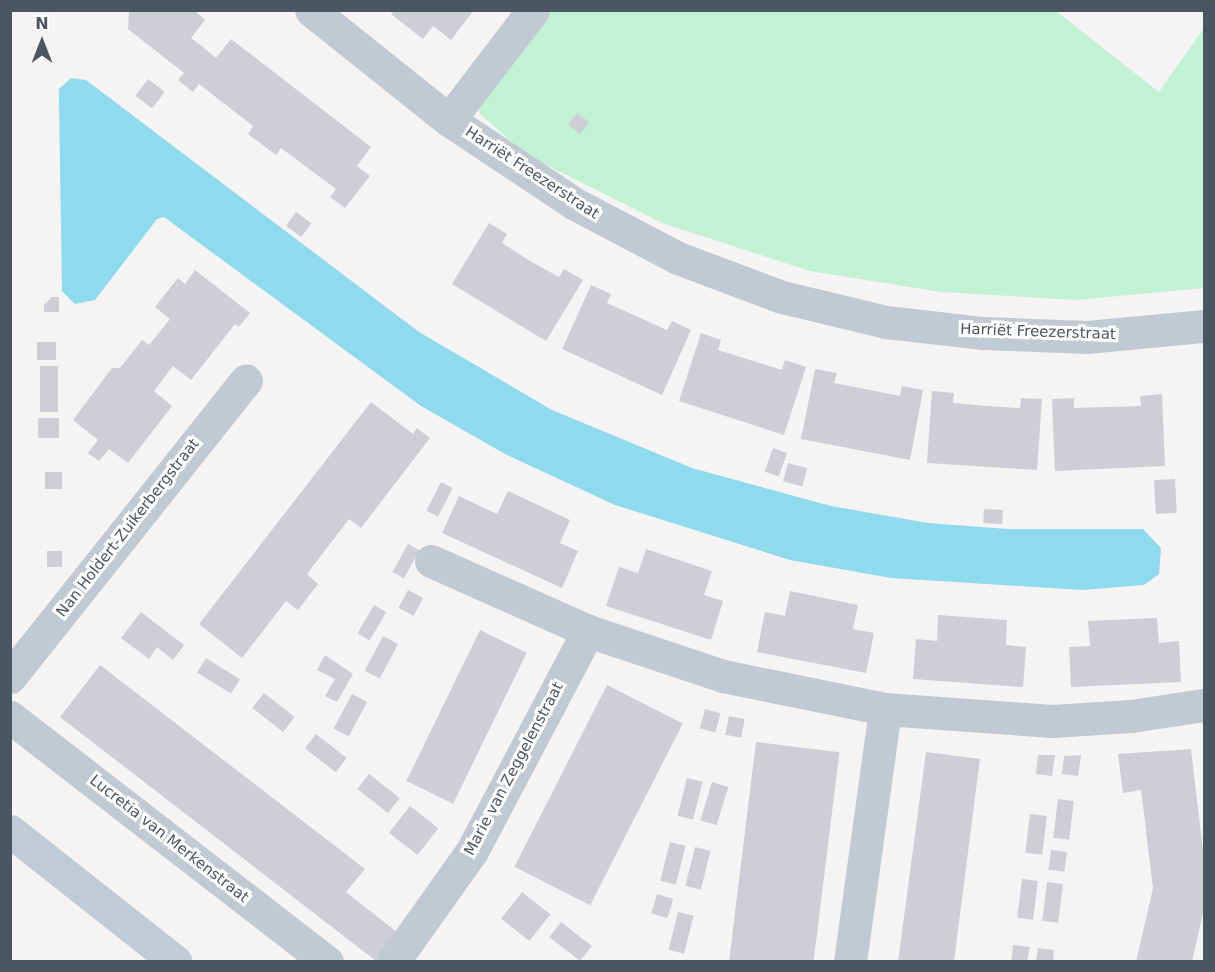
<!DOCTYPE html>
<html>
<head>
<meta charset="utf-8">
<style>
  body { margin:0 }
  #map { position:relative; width:1215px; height:972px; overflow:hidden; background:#f5f3f3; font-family:"DejaVu Sans",sans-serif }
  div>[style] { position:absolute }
  .green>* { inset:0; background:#c3f1d5 }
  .water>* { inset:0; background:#90daee }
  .building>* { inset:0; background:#cdcfd5; transform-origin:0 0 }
  .street>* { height:33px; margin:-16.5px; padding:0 16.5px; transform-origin:16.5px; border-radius:16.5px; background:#c1cad2 }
  .secondary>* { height:33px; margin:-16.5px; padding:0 16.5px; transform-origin:16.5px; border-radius:16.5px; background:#c1cbd6 }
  span { translate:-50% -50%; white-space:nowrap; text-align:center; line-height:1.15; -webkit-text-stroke:6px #fff; paint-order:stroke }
  .street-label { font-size:15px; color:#4a5661 }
  .frame { position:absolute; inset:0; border:12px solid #4a5661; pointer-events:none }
  .north { position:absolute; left:12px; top:12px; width:60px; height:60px; -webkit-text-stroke:4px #fff; paint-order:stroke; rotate:0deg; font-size:16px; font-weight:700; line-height:24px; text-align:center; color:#4a5661 }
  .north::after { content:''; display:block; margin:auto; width:21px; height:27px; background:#4a5661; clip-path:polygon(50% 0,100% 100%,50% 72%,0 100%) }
</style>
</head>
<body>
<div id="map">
  <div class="green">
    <div style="clip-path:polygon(546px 11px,1056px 11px,1159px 92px,1204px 28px,1204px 288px,1076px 300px,941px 292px,810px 271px,662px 223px,527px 155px,479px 113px,483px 88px)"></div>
  </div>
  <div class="water">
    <div style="clip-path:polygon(71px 78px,86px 80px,419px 332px,552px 410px,692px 468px,831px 506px,928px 523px,1008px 529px,1143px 529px,1161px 548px,1159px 574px,1144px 585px,1082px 590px,891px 578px,790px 560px,615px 505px,505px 454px,421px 406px,164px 217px,157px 219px,95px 300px,75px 304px,62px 291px,59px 103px,59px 89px)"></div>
  </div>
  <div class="building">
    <div style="clip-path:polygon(129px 10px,194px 10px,205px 20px,191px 38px,204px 48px,216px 58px,231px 39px,371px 147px,357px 166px,370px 176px,345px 208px,330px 197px,336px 189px,281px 148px,276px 155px,248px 134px,253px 126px,199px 84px,193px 92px,178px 80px,184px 73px,128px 29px)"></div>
    <div style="clip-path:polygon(394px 10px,474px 10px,451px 40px,433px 26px,423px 39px,391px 14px)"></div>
    <div style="left:148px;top:79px;width:21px;height:21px;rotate:37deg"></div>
    <div style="left:577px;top:113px;width:15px;height:15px;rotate:37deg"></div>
    <div style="left:296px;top:212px;width:19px;height:17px;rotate:36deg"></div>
    <div style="clip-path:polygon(489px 223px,507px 234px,502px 243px,530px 261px,559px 277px,564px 269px,583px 280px,546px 341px,452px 284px)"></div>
    <div style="clip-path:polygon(195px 270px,250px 313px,239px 327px,235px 324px,191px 380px,173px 366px,154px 391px,172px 406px,128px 463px,109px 449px,99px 461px,88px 453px,98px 440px,73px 420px,112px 368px,120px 368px,142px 340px,149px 345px,170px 319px,155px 307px,178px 278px,185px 284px)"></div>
    <div style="clip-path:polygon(591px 285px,611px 294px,607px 303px,667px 330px,672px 321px,691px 330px,662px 395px,562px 349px)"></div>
    <div style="clip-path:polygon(52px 297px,59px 297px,59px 312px,44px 312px,44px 305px)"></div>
    <div style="clip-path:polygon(701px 333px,721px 340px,718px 350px,782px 370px,785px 360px,806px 367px,784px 435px,679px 401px)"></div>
    <div style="left:37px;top:342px;width:19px;height:18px"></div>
    <div style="left:40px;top:366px;width:18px;height:46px"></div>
    <div style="clip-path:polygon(815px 369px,837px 373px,834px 383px,900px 396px,902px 386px,923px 390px,910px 460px,801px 439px)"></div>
    <div style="clip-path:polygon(932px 391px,954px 393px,953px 403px,987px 406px,1020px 408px,1021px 398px,1042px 399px,1037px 470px,927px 463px)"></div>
    <div style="clip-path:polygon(1162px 394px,1165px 466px,1055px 471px,1052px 399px,1074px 398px,1074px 408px,1141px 406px,1140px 396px)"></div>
    <div style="clip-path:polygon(371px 402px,413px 434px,417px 428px,430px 438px,361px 528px,349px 519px,307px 574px,318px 584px,298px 610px,286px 601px,242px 658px,199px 624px)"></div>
    <div style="left:59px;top:418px;width:20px;height:21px;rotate:90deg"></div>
    <div style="left:773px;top:448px;width:15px;height:25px;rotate:20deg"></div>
    <div style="left:788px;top:463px;width:20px;height:19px;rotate:15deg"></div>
    <div style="left:45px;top:472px;width:17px;height:17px"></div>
    <div style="left:1175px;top:479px;width:34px;height:21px;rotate:87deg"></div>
    <div style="left:441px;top:482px;width:13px;height:32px;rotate:27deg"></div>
    <div style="clip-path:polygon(508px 491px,570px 520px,560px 543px,578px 551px,562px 588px,442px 533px,459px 496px,497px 514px)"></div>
    <div style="left:984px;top:509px;width:19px;height:14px;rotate:3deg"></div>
    <div style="left:408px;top:544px;width:13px;height:32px;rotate:29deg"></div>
    <div style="clip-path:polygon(646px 549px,712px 571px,704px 595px,723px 601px,711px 640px,606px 606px,619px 567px,638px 573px)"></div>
    <div style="left:47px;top:551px;width:15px;height:16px"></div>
    <div style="left:408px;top:590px;width:17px;height:20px;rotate:28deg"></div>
    <div style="clip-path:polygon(790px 591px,858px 605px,853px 629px,874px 633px,866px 673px,757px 652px,765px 612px,785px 616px)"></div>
    <div style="left:374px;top:605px;width:14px;height:33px;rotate:30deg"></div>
    <div style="clip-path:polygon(141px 612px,184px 645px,173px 660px,157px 647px,149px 659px,121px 638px)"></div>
    <div style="clip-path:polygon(938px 615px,1007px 620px,1006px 645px,1026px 647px,1023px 687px,913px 679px,916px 639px,937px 641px)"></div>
    <div style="clip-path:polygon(1157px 618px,1159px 643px,1179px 641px,1181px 682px,1071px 687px,1069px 647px,1090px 646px,1088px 621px)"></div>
    <div style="left:480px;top:630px;width:52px;height:168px;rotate:26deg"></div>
    <div style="left:383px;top:636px;width:17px;height:39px;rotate:28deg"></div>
    <div style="clip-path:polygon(325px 655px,353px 674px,337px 702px,325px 696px,335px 679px,317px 670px)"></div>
    <div style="left:206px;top:658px;width:40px;height:17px;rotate:32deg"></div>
    <div style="clip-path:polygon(100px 665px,365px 869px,346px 892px,398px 933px,376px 961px,60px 717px)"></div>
    <div style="left:607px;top:685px;width:85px;height:204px;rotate:27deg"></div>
    <div style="left:264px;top:693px;width:39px;height:19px;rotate:38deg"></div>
    <div style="left:352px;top:694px;width:17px;height:39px;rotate:28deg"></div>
    <div style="left:705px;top:709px;width:16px;height:20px;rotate:15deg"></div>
    <div style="left:729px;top:716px;width:16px;height:19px;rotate:11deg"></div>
    <div style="left:316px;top:734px;width:39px;height:18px;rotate:38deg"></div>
    <div style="left:756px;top:742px;width:84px;height:222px;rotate:7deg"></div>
    <div style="clip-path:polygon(1191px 749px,1204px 859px,1204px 908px,1192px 962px,1136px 962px,1153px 888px,1141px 790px,1123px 793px,1118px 754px)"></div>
    <div style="clip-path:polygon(926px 752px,980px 759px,963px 891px,954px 962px,898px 962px)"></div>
    <div style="clip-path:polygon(1038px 755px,1055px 755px,1052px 776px,1036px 774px)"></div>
    <div style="clip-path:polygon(1081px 755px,1078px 776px,1062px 774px,1064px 756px)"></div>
    <div style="left:369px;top:774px;width:39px;height:19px;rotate:38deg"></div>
    <div style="left:687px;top:778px;width:16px;height:39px;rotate:14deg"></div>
    <div style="left:712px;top:782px;width:17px;height:40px;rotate:17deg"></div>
    <div style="left:1058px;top:799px;width:16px;height:39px;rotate:7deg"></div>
    <div style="left:410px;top:806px;width:36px;height:34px;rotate:38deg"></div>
    <div style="left:1030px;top:814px;width:17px;height:39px;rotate:7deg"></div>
    <div style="left:670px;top:842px;width:16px;height:40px;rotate:14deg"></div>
    <div style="left:695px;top:847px;width:16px;height:40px;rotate:14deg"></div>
    <div style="left:1051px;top:850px;width:16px;height:20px;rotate:7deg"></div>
    <div style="left:1022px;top:879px;width:16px;height:39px;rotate:7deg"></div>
    <div style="left:1047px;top:882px;width:16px;height:39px;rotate:7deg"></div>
    <div style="left:522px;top:892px;width:36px;height:34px;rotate:38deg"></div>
    <div style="left:657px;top:894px;width:17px;height:20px;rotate:17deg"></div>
    <div style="left:678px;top:912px;width:16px;height:39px;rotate:14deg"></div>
    <div style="left:561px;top:922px;width:39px;height:19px;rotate:38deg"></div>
    <div style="clip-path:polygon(1013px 945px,1030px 947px,1027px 962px,1011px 962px)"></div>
    <div style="clip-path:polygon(1038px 948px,1054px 950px,1053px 962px,1036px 962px)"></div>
  </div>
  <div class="street">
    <div style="left:311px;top:10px;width:176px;rotate:38.6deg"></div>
    <div style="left:449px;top:120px;width:151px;rotate:33.7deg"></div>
    <div style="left:575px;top:204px;width:116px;rotate:27.7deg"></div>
    <div style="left:678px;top:258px;width:111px;rotate:20.6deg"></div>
    <div style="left:782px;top:297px;width:107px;rotate:13.5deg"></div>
    <div style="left:886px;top:322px;width:98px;rotate:6.5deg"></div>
    <div style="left:983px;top:333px;width:104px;rotate:2.2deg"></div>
    <div style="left:1087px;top:337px;width:118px;rotate:-5.4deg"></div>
    <div style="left:449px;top:120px;width:138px;rotate:-52.6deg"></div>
    <div style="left:431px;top:561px;width:172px;rotate:24deg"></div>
    <div style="left:10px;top:677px;width:379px;rotate:-51.5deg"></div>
    <div style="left:10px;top:717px;width:401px;rotate:37.7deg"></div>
    <div style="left:393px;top:962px;width:136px;rotate:-54.6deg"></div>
    <div style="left:472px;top:851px;width:249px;rotate:-62.2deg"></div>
    <div style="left:588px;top:631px;width:142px;rotate:18.4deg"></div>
    <div style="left:723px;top:676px;width:165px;rotate:11.5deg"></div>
    <div style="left:885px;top:709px;width:167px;rotate:4.1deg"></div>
    <div style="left:1052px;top:721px;width:79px;rotate:-3.6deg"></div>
    <div style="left:1131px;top:716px;width:74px;rotate:-8.6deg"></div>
    <div style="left:850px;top:962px;width:255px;rotate:-82.1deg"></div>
  </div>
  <div class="secondary">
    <div style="left:10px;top:831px;width:211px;rotate:38.3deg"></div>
  </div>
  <div class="street-label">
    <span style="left:532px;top:173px;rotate:33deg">Harriët Freezerstraat</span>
    <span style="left:1038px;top:332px;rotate:2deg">Harriët Freezerstraat</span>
    <span style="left:128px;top:528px;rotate:-52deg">Nan Holdert-Zuikerbergstraat</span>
    <span style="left:514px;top:769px;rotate:-62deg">Marie van Zeggelenstraat</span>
    <span style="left:169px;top:839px;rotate:38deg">Lucretia van Merkenstraat</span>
  </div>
  <div class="frame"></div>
  <div class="north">N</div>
</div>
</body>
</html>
